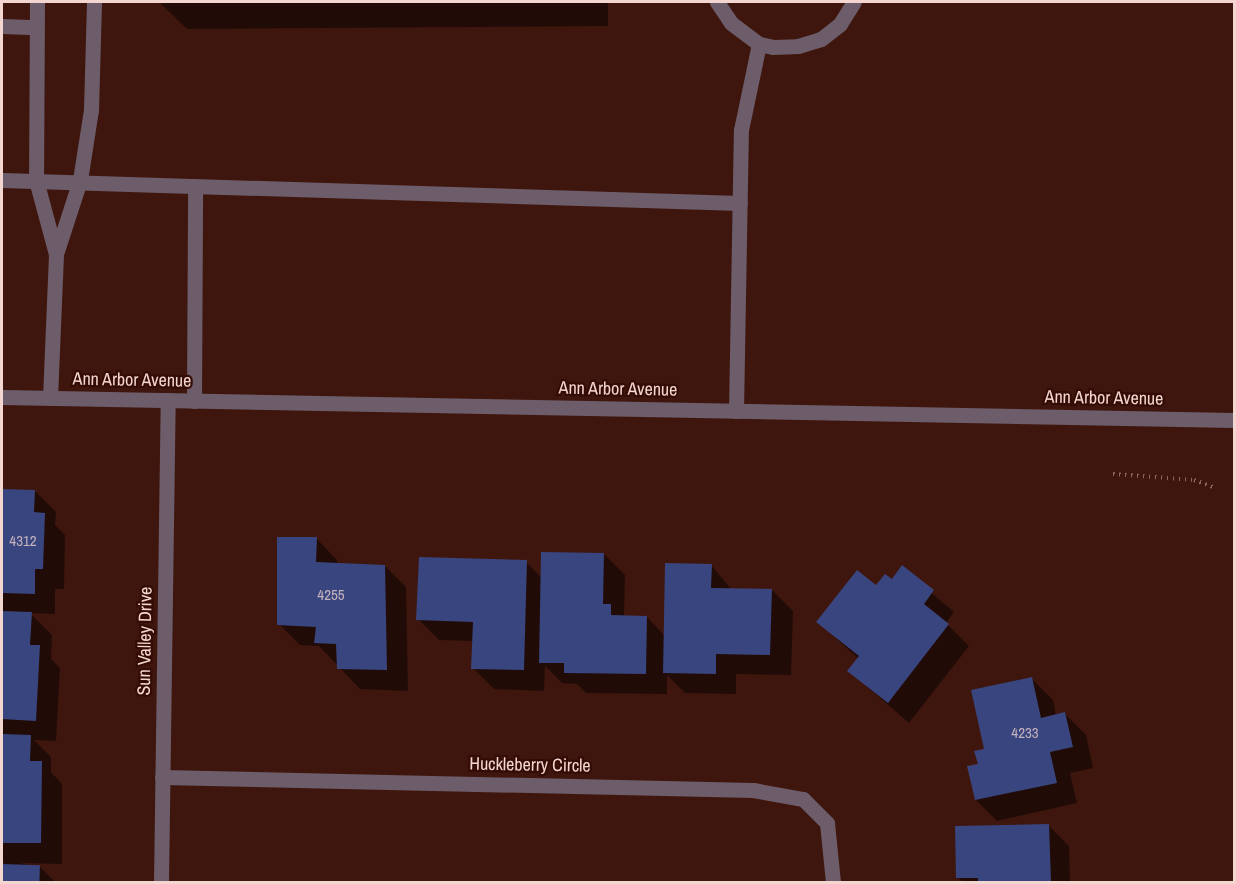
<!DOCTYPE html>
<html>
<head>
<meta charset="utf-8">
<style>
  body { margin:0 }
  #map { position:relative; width:1236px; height:884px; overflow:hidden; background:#3f160e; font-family:"Archivo Narrow",sans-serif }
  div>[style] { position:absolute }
  .shadow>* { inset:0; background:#0007 }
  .building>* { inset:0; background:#39457e; transform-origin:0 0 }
  .path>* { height:4px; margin-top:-2px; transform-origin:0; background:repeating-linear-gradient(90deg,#8b6760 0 1.5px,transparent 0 6px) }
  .minor>* { height:15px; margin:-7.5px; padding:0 7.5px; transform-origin:7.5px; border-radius:7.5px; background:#6d5d6a }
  span { translate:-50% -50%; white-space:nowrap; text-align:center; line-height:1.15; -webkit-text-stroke:4.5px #340c05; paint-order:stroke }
  .number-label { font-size:15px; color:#c4b2bc }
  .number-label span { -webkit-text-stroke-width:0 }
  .street-label { font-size:18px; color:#f3d6d0 }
  .frame { position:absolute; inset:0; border:3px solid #f3d6d0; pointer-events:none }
</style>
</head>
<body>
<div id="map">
  <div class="shadow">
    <div style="clip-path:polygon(159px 2px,608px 2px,608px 26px,187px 29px)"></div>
    <div style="clip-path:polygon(2px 490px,35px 491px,56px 512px,55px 525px,65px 535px,64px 589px,55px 589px,55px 614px,30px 613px,52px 635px,51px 659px,60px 668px,56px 741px,34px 740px,51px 757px,51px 772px,62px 784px,62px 864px,20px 863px,40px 867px,55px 882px,2px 882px,2px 866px,6px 866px,2px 861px)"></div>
    <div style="clip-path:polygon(317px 539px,337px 560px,337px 564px,385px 566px,406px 587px,408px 691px,360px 689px,319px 646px,300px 645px,279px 624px)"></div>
    <div style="clip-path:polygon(604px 554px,625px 575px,624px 617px,647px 617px,665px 636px,711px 565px,732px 590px,772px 590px,793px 611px,791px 675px,736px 674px,736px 694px,685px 693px,667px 675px,667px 694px,586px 693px,577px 684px,562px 683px,545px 666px,544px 691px,494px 689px,473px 668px,474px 641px,439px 640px,418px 619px,526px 562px,542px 578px)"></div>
    <div style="clip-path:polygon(902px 568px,954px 612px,946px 623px,969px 646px,909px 723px,849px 671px,859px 659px,818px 622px,892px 581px)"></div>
    <div style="clip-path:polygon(1032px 679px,1053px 700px,1056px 716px,1065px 714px,1086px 735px,1093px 768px,1070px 773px,1077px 803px,997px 821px,976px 800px,979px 765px)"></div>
    <div style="clip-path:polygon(1048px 825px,1069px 846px,1070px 882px,963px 882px,958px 878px)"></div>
  </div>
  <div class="building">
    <div style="clip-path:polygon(2px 489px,35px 490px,34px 512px,45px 513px,43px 569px,35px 569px,35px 594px,2px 593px)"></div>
    <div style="clip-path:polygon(277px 537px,317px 537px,316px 562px,385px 565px,387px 670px,337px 669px,336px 644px,314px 643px,316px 627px,277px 625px)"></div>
    <div style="clip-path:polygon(541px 552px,604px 553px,603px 604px,611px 604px,611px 615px,647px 616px,646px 674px,564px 673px,564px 663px,539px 663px)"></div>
    <div style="clip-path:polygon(419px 557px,527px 560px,524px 670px,471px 669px,473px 622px,416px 620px)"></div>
    <div style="clip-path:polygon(665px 563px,712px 564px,711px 588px,772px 589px,770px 655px,716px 654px,716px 674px,663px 673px)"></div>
    <div style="clip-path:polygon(902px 565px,934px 590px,924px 604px,949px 624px,888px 703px,847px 671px,859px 656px,816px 622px,857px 570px,876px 585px,885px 574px,892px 579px)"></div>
    <div style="clip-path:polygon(2px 611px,32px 612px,30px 645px,40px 645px,36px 721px,2px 719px)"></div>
    <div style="clip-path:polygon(1032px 677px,1041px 718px,1065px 712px,1073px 747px,1050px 752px,1057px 783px,975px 800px,967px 766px,978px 764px,974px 751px,984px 749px,971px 690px)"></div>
    <div style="clip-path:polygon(2px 734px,31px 735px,30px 761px,42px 761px,41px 843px,2px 843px)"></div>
    <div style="clip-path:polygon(1049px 824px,1051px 882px,978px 882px,978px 878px,956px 878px,955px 826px)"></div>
    <div style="left:2px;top:864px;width:38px;height:18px;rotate:2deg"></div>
  </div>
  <div class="path">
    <div style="left:1113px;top:474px;width:81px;rotate:4.2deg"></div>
    <div style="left:1194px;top:480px;width:20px;rotate:20deg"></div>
  </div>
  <div class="minor">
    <div style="left:37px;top:2px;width:178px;rotate:90.3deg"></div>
    <div style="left:36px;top:180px;width:77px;rotate:74.9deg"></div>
    <div style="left:717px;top:2px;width:25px;rotate:56deg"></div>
    <div style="left:731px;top:23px;width:35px;rotate:37deg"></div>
    <div style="left:759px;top:44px;width:14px;rotate:12deg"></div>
    <div style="left:773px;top:47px;width:25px;rotate:-2deg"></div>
    <div style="left:798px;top:46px;width:24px;rotate:-17deg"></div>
    <div style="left:821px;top:39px;width:24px;rotate:-38deg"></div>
    <div style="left:840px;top:24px;width:26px;rotate:-58deg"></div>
    <div style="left:2px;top:26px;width:34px;rotate:2deg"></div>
    <div style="left:2px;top:180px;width:738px;rotate:1.79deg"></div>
    <div style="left:2px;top:397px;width:1232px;rotate:1.07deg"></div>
    <div style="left:50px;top:398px;width:144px;rotate:-87.6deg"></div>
    <div style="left:56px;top:254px;width:78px;rotate:-72deg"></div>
    <div style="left:80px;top:180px;width:71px;rotate:-81.1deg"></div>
    <div style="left:91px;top:110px;width:108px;rotate:-88.4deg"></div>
    <div style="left:194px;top:401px;width:215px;rotate:-89.7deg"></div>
    <div style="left:736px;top:411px;width:281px;rotate:-89deg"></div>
    <div style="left:741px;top:130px;width:88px;rotate:-78.2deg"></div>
    <div style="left:162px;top:777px;width:591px;rotate:1.26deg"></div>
    <div style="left:753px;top:790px;width:51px;rotate:10.2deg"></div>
    <div style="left:803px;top:799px;width:34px;rotate:45deg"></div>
    <div style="left:827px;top:823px;width:59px;rotate:84.2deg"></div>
    <div style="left:161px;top:882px;width:482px;rotate:-89.2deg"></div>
  </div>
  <div class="number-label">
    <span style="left:23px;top:541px">4312</span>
    <span style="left:331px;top:595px">4255</span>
    <span style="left:1025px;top:733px">4233</span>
  </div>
  <div class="street-label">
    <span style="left:132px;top:380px;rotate:1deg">Ann Arbor Avenue</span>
    <span style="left:618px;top:389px;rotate:1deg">Ann Arbor Avenue</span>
    <span style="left:1104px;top:398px;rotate:1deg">Ann Arbor Avenue</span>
    <span style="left:145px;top:641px;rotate:-89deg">Sun Valley Drive</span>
    <span style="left:530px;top:765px;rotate:1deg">Huckleberry Circle</span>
  </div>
  <div class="frame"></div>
</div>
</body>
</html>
